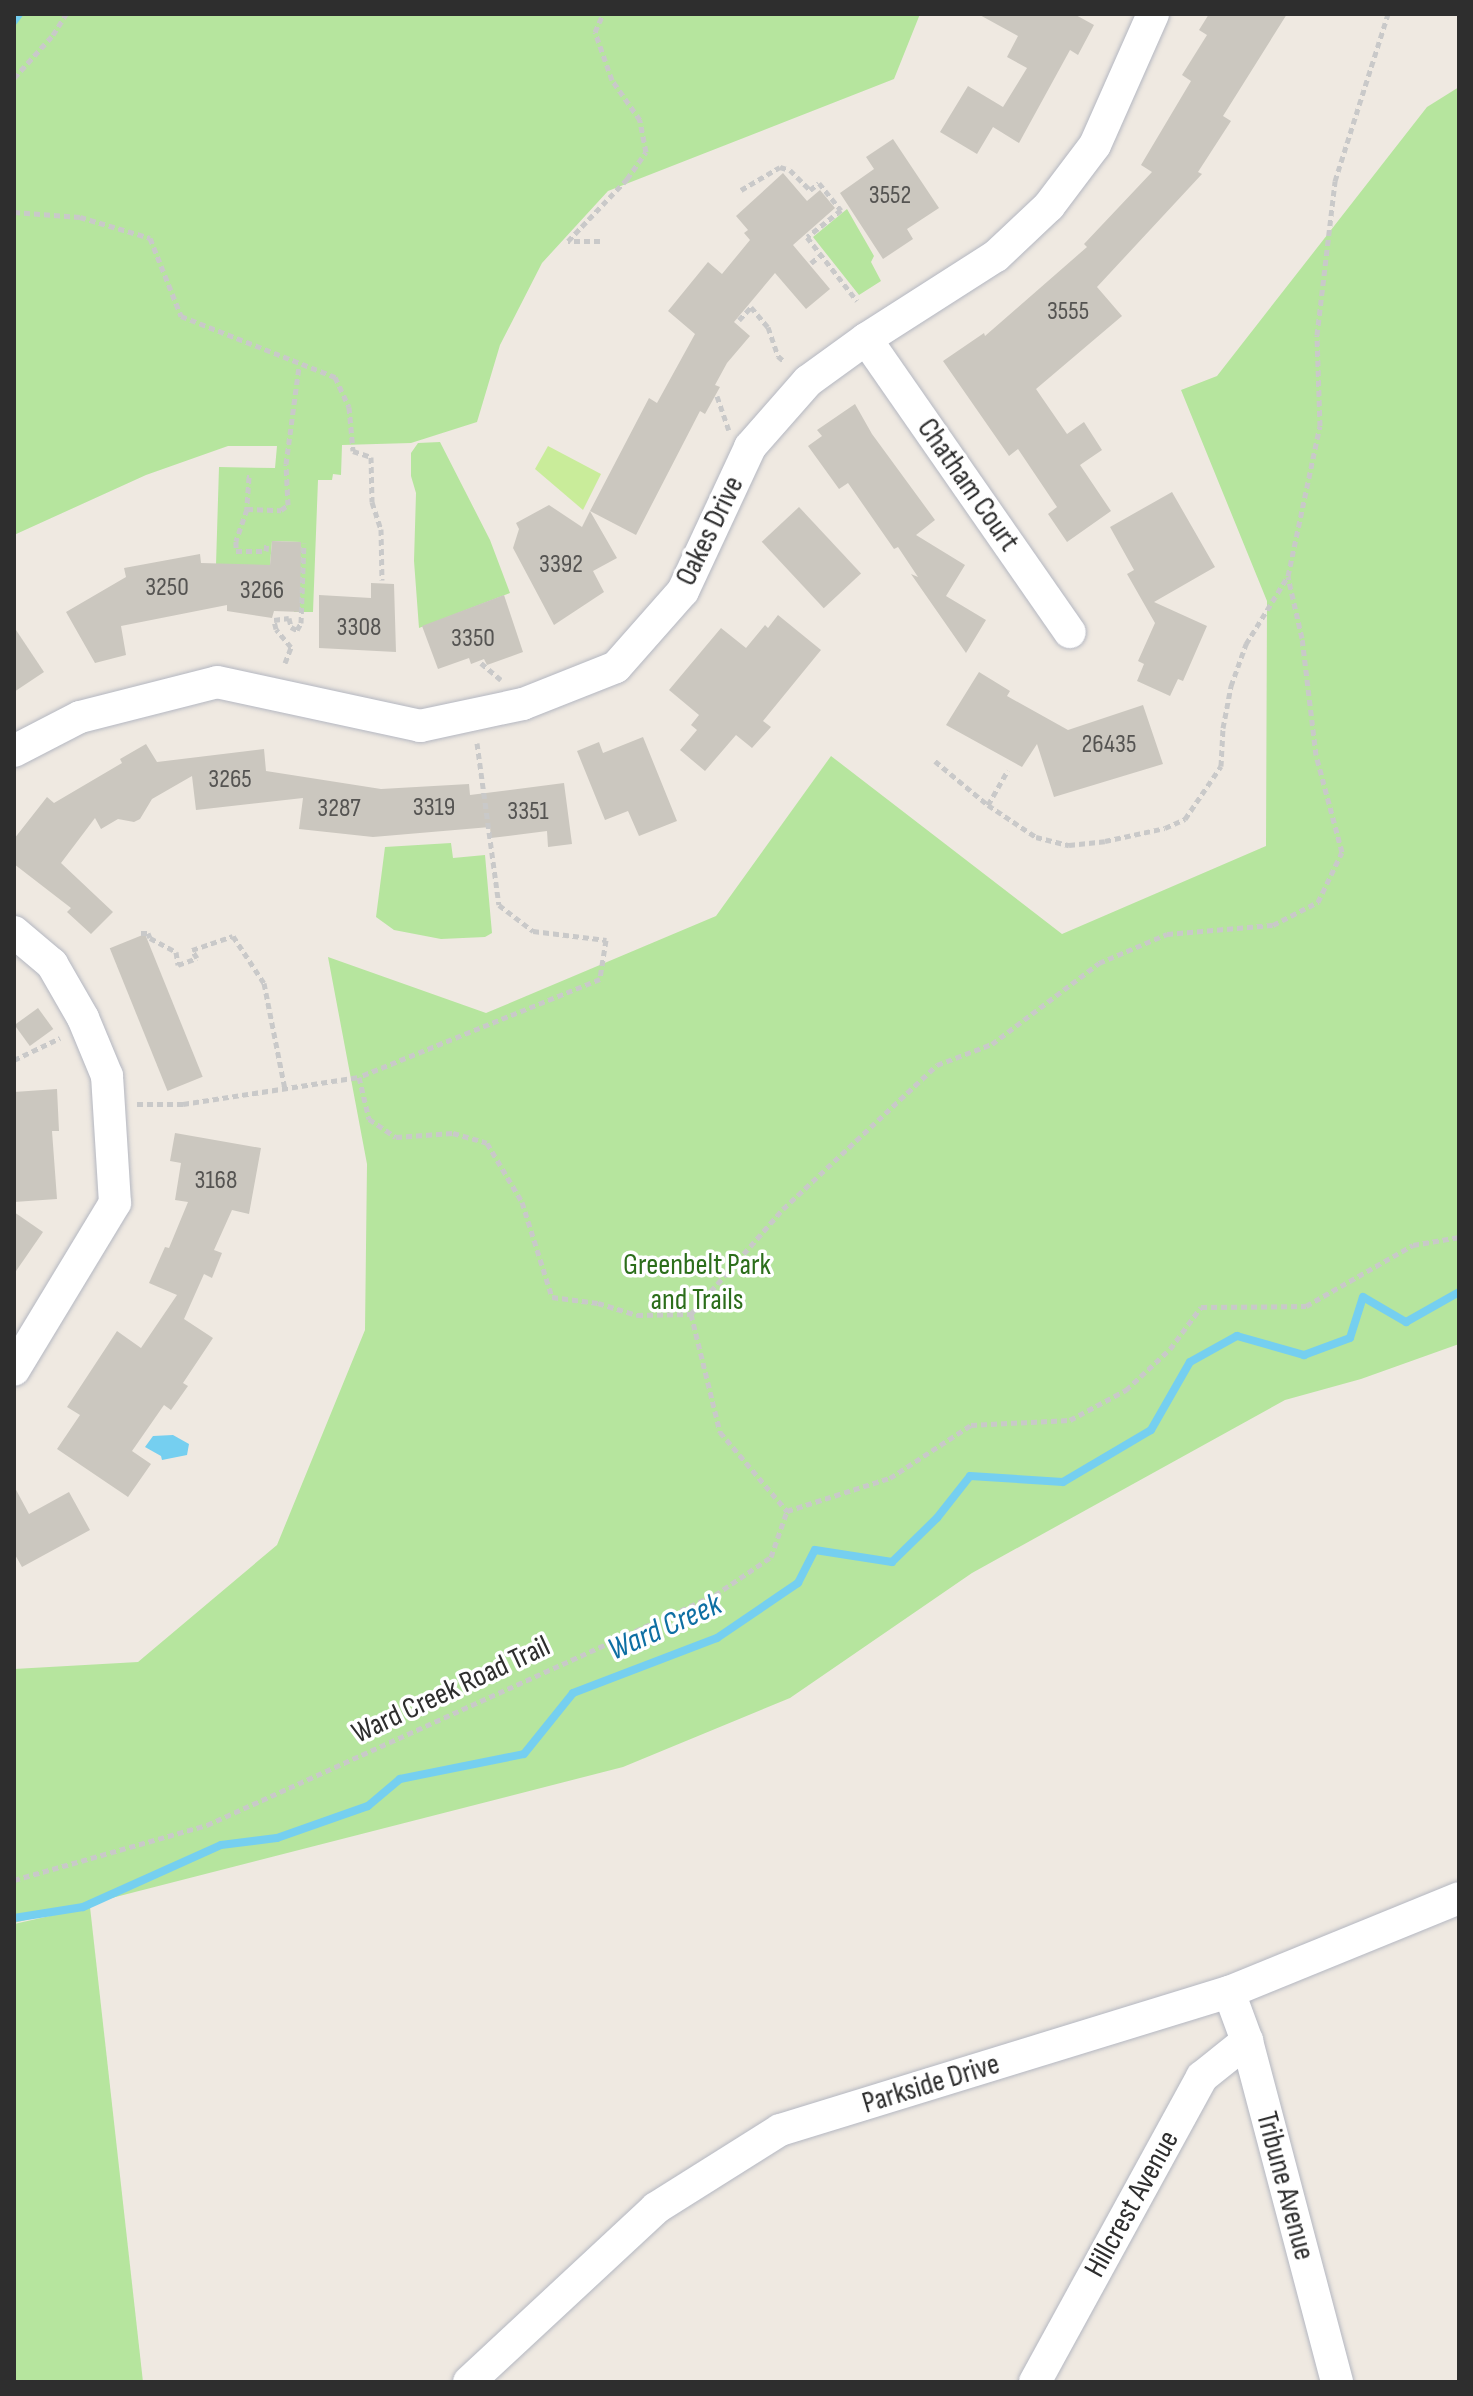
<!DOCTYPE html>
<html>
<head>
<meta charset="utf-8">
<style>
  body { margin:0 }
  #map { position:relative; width:1473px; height:2396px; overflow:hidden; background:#efe9e1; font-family:"Sofia Sans Condensed",sans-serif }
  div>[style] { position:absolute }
  .green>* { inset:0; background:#b6e59e }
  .pitch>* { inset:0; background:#c9ec9a }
  .water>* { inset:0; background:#75cff0 }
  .stream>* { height:8px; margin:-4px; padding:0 4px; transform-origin:4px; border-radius:4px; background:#75cff0 }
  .building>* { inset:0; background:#cbc7bf; transform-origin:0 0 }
  .path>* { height:5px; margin-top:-2.5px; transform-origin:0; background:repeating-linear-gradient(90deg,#c9c9c9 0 6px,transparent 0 10px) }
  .roads { filter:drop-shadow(0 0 2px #b4b7c1) drop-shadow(0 0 2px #b4b7c1) }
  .minor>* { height:32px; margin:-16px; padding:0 16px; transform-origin:16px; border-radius:16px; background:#fff }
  span { translate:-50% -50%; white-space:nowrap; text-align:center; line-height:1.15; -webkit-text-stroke:7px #fff; paint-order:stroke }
  .number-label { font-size:26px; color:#555452 }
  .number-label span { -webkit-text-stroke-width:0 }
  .street-label { font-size:30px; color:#2e2e2e }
  .park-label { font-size:30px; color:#2c6e1b }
  .water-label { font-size:32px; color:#0d6fa3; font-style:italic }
  .frame { position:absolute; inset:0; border:16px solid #2e2e2e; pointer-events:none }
</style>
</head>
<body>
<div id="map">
  <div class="green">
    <div style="clip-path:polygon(14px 14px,920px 14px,894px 79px,608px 191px,542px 263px,500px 345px,477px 422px,411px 443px,342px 445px,341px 475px,333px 474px,332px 480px,318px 480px,313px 612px,294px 612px,301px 542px,272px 541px,270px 565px,216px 565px,219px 467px,275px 468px,277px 446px,228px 446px,146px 475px,14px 535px)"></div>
    <div style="clip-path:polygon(1459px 87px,1459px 1344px,1361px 1379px,1285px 1400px,972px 1573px,790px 1698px,623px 1767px,14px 1923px,14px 1669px,138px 1662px,277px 1545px,365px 1330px,367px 1164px,328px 957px,486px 1013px,716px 916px,831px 756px,1062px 934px,1266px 846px,1267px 601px,1181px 390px,1217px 376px,1427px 107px)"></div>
    <div style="clip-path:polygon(847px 209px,874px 256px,871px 262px,881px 281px,859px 295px,813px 237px)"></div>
    <div style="clip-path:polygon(440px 442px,490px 540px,510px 593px,419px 628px,414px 561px,416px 493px,411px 476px,411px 453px,418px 443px)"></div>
    <div style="clip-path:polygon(451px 843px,453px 858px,485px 855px,492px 933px,485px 937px,441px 939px,394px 930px,376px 917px,385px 847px)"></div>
    <div style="clip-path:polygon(90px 1907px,143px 2382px,14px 2382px,14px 1924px)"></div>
  </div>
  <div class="pitch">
    <div style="clip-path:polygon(548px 446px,601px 474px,583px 510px,535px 469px)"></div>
  </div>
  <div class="water">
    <div style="clip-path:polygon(173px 1435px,189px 1444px,187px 1455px,162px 1460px,161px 1456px,145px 1447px,153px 1436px)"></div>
  </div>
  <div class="stream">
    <div style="left:14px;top:21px;width:9px;rotate:-54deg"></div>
    <div style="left:14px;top:1918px;width:70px;rotate:-9.1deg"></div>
    <div style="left:83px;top:1907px;width:151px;rotate:-24.2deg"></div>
    <div style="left:221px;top:1845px;width:56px;rotate:-7.1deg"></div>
    <div style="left:277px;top:1838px;width:96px;rotate:-19.4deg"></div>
    <div style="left:368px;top:1806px;width:42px;rotate:-40.2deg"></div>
    <div style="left:400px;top:1779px;width:126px;rotate:-11.4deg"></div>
    <div style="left:524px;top:1754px;width:78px;rotate:-51.2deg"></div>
    <div style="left:573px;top:1693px;width:154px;rotate:-20.9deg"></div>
    <div style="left:717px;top:1638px;width:98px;rotate:-34.2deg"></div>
    <div style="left:798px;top:1583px;width:37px;rotate:-63deg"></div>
    <div style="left:815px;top:1550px;width:78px;rotate:8.9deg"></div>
    <div style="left:892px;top:1562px;width:63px;rotate:-44.4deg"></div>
    <div style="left:937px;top:1518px;width:53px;rotate:-51.8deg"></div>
    <div style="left:970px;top:1476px;width:93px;rotate:3.7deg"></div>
    <div style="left:1063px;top:1482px;width:102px;rotate:-30.6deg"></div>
    <div style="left:1151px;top:1430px;width:78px;rotate:-60.2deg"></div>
    <div style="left:1190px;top:1362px;width:54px;rotate:-29deg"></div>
    <div style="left:1237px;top:1336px;width:70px;rotate:15.8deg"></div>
    <div style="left:1304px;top:1355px;width:49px;rotate:-20.3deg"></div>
    <div style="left:1350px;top:1338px;width:43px;rotate:-72.4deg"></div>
    <div style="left:1363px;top:1297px;width:50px;rotate:30.2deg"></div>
    <div style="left:1406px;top:1322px;width:61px;rotate:-29.5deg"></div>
  </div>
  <div class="building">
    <div style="clip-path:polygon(978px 14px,1074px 14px,1094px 25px,1078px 55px,1070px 50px,1019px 143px,993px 127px,977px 154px,940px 132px,968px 86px,1003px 107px,1027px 68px,1007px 57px,1018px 36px)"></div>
    <div style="clip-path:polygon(1209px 14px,1287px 14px,1223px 116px,1231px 121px,1198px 172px,1202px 174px,1097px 287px,1122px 316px,1036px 389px,1067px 434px,1084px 422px,1102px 450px,1080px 465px,1111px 511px,1067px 542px,1048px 514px,1057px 507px,1018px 449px,1009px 456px,943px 361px,984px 333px,985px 336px,1087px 247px,1084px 244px,1152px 172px,1141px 165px,1191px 81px,1182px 75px,1207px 35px,1199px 30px)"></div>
    <div style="clip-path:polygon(893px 139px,939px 208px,907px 229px,913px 239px,883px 259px,840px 193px,874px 169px,866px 157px)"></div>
    <div style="clip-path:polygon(783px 173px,807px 201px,820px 190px,835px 208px,793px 245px,830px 289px,806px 309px,775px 273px,734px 322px,750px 336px,727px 363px,715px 385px,720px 387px,705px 414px,700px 411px,636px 535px,590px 511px,649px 398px,657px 403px,695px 334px,668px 311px,708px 262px,722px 274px,750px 240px,744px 233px,748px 230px,736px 216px)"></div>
    <div style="clip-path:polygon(855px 404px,872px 434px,935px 520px,916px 535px,965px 565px,946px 596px,986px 620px,966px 653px,911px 574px,918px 577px,898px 547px,894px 549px,848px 483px,839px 489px,808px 446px,822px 436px,817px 430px)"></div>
    <div style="clip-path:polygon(1172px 492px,1215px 567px,1154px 602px,1207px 626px,1183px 681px,1178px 679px,1170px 696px,1137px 681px,1144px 664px,1138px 661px,1155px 623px,1127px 574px,1134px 570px,1110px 527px)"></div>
    <div style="clip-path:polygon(549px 505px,582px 527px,590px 511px,617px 558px,593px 571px,604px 592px,554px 625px,513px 548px,519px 529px,516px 523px)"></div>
    <div style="left:799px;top:507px;width:91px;height:51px;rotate:47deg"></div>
    <div style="clip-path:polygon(272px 541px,301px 542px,300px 612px,274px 611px,272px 618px,227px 611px,227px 605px,121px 626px,126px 655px,95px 663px,66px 612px,126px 577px,124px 568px,200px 554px,201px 563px,270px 565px)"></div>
    <div style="clip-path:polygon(371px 583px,394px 584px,396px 652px,319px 648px,319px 595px,371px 598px)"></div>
    <div style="clip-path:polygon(504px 595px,523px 652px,487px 665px,484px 659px,471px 664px,469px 658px,438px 669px,422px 626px)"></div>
    <div style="clip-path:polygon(778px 615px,821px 650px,763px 721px,771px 727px,752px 748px,736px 735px,705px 771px,680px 750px,697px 730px,691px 725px,699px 715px,669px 690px,721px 628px,746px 648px,765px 625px,768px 628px)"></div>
    <div style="clip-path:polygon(14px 627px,44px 672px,14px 692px)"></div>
    <div style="clip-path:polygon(979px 672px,1010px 691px,1007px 696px,1068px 730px,1143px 705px,1163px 764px,1054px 797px,1037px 744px,1022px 767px,946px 725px)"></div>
    <div style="clip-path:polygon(643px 737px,677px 821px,639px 836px,628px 811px,605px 820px,577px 751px,599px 742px,603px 753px)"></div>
    <div style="clip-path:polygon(146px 744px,157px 762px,264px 749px,266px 771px,381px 789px,469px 784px,470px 795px,564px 783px,572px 844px,548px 847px,547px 831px,491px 838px,490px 827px,373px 837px,299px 829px,303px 798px,196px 810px,192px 776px,152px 799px,140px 819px,134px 822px,118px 819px,101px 829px,95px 818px,61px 863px,113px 912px,91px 934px,67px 912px,71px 908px,14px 864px,14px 839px,47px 797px,54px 803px,122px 763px,120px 759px)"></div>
    <div style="left:145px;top:934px;width:154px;height:38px;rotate:68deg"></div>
    <div style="left:38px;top:1008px;width:26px;height:29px;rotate:54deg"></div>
    <div style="clip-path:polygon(57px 1089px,59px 1131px,52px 1131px,57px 1199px,14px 1202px,14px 1092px)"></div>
    <div style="clip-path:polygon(175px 1133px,261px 1148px,249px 1214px,232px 1210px,214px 1250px,222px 1253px,212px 1278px,204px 1274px,184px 1319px,213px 1338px,183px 1383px,188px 1386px,171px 1410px,164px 1405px,132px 1451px,151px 1464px,128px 1497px,57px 1449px,80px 1415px,67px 1407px,117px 1331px,141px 1348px,177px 1295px,149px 1283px,165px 1247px,169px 1248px,188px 1202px,175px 1200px,181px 1163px,170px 1161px)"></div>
    <div style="clip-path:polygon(14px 1212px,43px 1232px,14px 1274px)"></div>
    <div style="clip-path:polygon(14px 1486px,29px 1514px,69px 1492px,90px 1530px,22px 1567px,14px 1553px)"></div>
  </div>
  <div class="path">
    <div style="left:14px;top:78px;width:58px;rotate:-47.8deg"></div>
    <div style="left:53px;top:35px;width:25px;rotate:-58deg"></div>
    <div style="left:741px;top:190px;width:45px;rotate:-30.5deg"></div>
    <div style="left:780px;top:167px;width:10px;rotate:17deg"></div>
    <div style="left:790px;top:170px;width:28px;rotate:45deg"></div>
    <div style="left:810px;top:190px;width:11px;rotate:-38deg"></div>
    <div style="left:819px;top:183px;width:35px;rotate:51deg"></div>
    <div style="left:841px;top:210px;width:43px;rotate:141.5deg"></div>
    <div style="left:807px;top:237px;width:81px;rotate:52deg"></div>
    <div style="left:14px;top:212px;width:66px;rotate:4.3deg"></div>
    <div style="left:80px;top:217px;width:73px;rotate:16.7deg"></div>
    <div style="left:150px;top:238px;width:84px;rotate:68.3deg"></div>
    <div style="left:181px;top:316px;width:166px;rotate:21.6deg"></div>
    <div style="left:335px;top:377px;width:33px;rotate:65deg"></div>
    <div style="left:349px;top:407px;width:44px;rotate:84.8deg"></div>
    <div style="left:353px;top:451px;width:19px;rotate:18deg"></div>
    <div style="left:371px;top:457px;width:45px;rotate:88.7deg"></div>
    <div style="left:372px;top:502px;width:28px;rotate:72deg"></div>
    <div style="left:381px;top:529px;width:51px;rotate:88.9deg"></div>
    <div style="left:600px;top:241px;width:32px;rotate:180deg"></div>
    <div style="left:568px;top:241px;width:86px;rotate:-46.4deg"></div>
    <div style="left:627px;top:179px;width:33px;rotate:-55deg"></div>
    <div style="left:646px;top:152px;width:33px;rotate:-101deg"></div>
    <div style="left:640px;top:120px;width:49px;rotate:-125deg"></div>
    <div style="left:612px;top:80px;width:51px;rotate:-109.5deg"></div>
    <div style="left:595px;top:32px;width:20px;rotate:-66deg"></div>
    <div style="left:811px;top:263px;width:13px;rotate:-39deg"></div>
    <div style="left:739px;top:320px;width:18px;rotate:-47deg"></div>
    <div style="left:751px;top:307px;width:26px;rotate:50deg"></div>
    <div style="left:768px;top:327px;width:31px;rotate:71deg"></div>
    <div style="left:778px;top:356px;width:9px;rotate:41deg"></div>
    <div style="left:717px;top:396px;width:36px;rotate:71deg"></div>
    <div style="left:247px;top:477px;width:2px"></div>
    <div style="left:249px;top:477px;width:32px;rotate:94deg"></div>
    <div style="left:247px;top:509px;width:34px;rotate:109deg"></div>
    <div style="left:236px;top:541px;width:10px;rotate:90deg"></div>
    <div style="left:236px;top:551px;width:30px"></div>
    <div style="left:266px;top:551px;width:8px;rotate:-83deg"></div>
    <div style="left:247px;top:509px;width:34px;rotate:2deg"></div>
    <div style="left:281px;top:510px;width:9px;rotate:-36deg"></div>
    <div style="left:288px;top:505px;width:41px;rotate:-92.8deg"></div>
    <div style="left:286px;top:464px;width:99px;rotate:-82.4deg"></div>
    <div style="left:285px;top:663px;width:17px;rotate:-69deg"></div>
    <div style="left:291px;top:647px;width:23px;rotate:-130deg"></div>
    <div style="left:276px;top:629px;width:9px;rotate:-103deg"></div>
    <div style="left:274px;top:620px;width:15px;rotate:-8deg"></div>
    <div style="left:289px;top:618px;width:9px;rotate:77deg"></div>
    <div style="left:291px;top:627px;width:7px;rotate:27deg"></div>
    <div style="left:297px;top:630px;width:8px;rotate:-60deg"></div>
    <div style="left:301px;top:623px;width:80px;rotate:-87.9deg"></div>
    <div style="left:481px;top:663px;width:26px;rotate:40deg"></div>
    <div style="left:477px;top:743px;width:163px;rotate:82.3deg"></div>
    <div style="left:499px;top:905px;width:43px;rotate:37.4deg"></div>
    <div style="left:533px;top:931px;width:74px;rotate:7deg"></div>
    <div style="left:606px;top:940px;width:39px;rotate:99deg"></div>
    <div style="left:600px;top:979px;width:260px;rotate:157.9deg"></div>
    <div style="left:359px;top:1077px;width:43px;rotate:76.6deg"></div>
    <div style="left:369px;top:1119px;width:32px;rotate:34deg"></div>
    <div style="left:396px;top:1137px;width:57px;rotate:-4deg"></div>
    <div style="left:453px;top:1133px;width:35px;rotate:16deg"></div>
    <div style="left:487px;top:1143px;width:69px;rotate:59.3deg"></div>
    <div style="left:522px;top:1202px;width:100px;rotate:72.5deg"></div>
    <div style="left:552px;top:1297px;width:46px;rotate:7.4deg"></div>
    <div style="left:598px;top:1303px;width:41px;rotate:17.1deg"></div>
    <div style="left:637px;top:1315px;width:54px;rotate:-1.1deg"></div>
    <div style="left:691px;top:1314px;width:122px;rotate:76.2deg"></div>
    <div style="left:720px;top:1432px;width:104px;rotate:49.7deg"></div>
    <div style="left:935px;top:761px;width:69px;rotate:39.7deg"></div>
    <div style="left:988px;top:805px;width:58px;rotate:33.7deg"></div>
    <div style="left:1036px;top:837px;width:34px;rotate:14deg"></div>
    <div style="left:1069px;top:845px;width:36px;rotate:-6deg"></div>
    <div style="left:1105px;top:841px;width:61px;rotate:-12.2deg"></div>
    <div style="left:1165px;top:828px;width:22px;rotate:-24deg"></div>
    <div style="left:1185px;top:819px;width:64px;rotate:-55.8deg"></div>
    <div style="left:1221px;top:766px;width:38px;rotate:-87deg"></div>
    <div style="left:1223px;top:728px;width:43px;rotate:-79.2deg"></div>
    <div style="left:1231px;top:686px;width:45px;rotate:-70.3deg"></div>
    <div style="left:1246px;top:644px;width:80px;rotate:-58.3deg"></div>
    <div style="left:1288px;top:576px;width:153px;rotate:-78deg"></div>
    <div style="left:1320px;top:426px;width:91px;rotate:-91.9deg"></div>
    <div style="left:1317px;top:335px;width:155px;rotate:-83.3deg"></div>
    <div style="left:1335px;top:181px;width:175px;rotate:-72.4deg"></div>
    <div style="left:988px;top:805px;width:40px;rotate:-60.3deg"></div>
    <div style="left:141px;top:933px;width:7px"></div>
    <div style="left:148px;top:933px;width:5px;rotate:68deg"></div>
    <div style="left:150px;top:938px;width:30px;rotate:28deg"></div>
    <div style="left:176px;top:952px;width:13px;rotate:81deg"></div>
    <div style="left:178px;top:965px;width:20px;rotate:-20deg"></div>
    <div style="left:197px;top:958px;width:9px;rotate:-122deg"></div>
    <div style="left:192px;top:950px;width:43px;rotate:-18.9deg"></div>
    <div style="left:233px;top:936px;width:56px;rotate:56.6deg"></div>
    <div style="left:264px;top:983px;width:108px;rotate:78.8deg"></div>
    <div style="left:14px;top:1060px;width:51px;rotate:-25.6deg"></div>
    <div style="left:137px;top:1104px;width:46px"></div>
    <div style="left:183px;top:1104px;width:178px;rotate:-8.7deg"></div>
    <div style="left:691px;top:1314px;width:140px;rotate:-48.8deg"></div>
    <div style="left:783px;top:1209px;width:211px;rotate:-43.1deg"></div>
    <div style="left:937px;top:1065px;width:59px;rotate:-20.9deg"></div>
    <div style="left:992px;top:1044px;width:134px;rotate:-37.1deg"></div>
    <div style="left:1099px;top:963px;width:74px;rotate:-23.1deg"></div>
    <div style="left:1167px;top:934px;width:106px;rotate:-4.9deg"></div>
    <div style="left:1273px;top:925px;width:51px;rotate:-27.1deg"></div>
    <div style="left:1318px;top:902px;width:55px;rotate:-64.4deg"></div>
    <div style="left:1342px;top:852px;width:100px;rotate:-105deg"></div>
    <div style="left:1316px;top:755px;width:118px;rotate:-96.8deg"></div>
    <div style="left:1302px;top:638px;width:63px;rotate:-102.9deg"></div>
    <div style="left:14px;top:1880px;width:201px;rotate:-15.9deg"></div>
    <div style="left:207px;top:1825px;width:558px;rotate:-24.36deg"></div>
    <div style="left:715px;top:1595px;width:68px;rotate:-34.2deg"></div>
    <div style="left:771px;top:1557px;width:49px;rotate:-70.8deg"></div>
    <div style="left:787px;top:1511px;width:108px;rotate:-17.8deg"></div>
    <div style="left:890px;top:1478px;width:97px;rotate:-33.2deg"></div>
    <div style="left:971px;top:1425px;width:99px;rotate:-2.9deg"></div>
    <div style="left:1070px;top:1420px;width:64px;rotate:-28.2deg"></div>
    <div style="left:1126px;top:1390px;width:60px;rotate:-43deg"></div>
    <div style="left:1170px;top:1349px;width:52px;rotate:-53.6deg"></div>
    <div style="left:1201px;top:1307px;width:105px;rotate:-0.5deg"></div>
    <div style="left:1306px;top:1306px;width:123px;rotate:-29.7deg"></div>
    <div style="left:1413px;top:1245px;width:47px;rotate:-9.9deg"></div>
  </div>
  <div class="roads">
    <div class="minor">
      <div style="left:866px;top:339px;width:357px;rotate:55.2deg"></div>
      <div style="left:14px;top:751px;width:74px;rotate:-27.3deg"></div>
      <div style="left:80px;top:717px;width:141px;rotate:-14.3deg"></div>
      <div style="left:217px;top:682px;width:208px;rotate:12.2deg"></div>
      <div style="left:420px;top:726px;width:105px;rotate:-12.1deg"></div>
      <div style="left:523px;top:704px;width:100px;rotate:-21.7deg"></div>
      <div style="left:616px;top:667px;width:101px;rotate:-48.6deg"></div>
      <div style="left:683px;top:591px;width:159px;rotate:-65deg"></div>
      <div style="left:750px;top:447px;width:88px;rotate:-48.7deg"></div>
      <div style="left:808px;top:381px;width:72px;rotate:-35.9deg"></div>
      <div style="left:866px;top:339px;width:154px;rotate:-32.6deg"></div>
      <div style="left:996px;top:256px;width:73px;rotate:-43.3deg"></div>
      <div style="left:1049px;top:206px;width:76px;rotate:-53deg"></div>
      <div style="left:1095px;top:145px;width:143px;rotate:-66.1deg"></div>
      <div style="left:14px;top:932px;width:50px;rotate:40.1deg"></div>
      <div style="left:52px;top:964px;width:62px;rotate:60.1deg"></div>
      <div style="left:83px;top:1018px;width:63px;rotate:67.5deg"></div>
      <div style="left:107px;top:1076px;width:127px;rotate:86.4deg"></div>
      <div style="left:115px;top:1203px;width:195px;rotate:121.2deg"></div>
      <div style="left:1229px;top:1992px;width:52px;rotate:69.8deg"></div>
      <div style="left:1247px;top:2041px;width:353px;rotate:75.2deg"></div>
      <div style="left:469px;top:2382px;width:255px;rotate:-42.9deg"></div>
      <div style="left:656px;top:2208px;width:146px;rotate:-32.2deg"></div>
      <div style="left:780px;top:2130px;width:470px;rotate:-17.1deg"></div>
      <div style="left:1229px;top:1992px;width:248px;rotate:-22.2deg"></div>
      <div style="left:1035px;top:2382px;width:348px;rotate:-61.3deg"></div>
      <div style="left:1202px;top:2077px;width:58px;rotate:-38.7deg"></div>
    </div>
  </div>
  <div class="number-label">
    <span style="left:890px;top:196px">3552</span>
    <span style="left:1068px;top:312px">3555</span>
    <span style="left:561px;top:565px">3392</span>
    <span style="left:167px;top:588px">3250</span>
    <span style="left:262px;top:591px">3266</span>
    <span style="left:359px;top:628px">3308</span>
    <span style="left:473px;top:639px">3350</span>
    <span style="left:1109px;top:745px">26435</span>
    <span style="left:230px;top:780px">3265</span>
    <span style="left:434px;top:808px">3319</span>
    <span style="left:339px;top:809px">3287</span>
    <span style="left:528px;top:812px">3351</span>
    <span style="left:216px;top:1181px">3168</span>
  </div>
  <div class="street-label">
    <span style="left:968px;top:485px;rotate:55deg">Chatham Court</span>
    <span style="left:710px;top:531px;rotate:-64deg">Oakes Drive</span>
    <span style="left:451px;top:1690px;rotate:-25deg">Ward Creek Road Trail</span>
    <span style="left:931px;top:2084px;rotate:-17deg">Parkside Drive</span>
    <span style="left:1285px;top:2186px;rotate:75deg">Tribune Avenue</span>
    <span style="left:1132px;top:2204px;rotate:-61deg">Hillcrest Avenue</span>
  </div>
  <div class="park-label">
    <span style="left:697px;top:1282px">Greenbelt Park<br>and Trails</span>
  </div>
  <div class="water-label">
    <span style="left:665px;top:1628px;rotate:-24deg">Ward Creek</span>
  </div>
  <div class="frame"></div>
</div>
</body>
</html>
